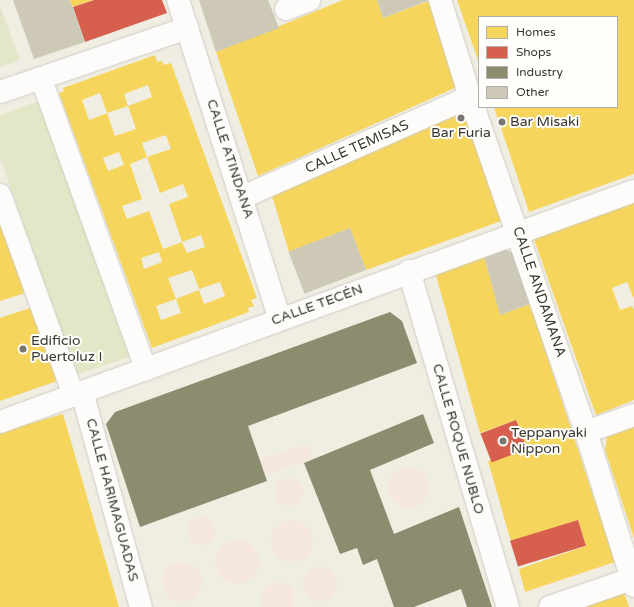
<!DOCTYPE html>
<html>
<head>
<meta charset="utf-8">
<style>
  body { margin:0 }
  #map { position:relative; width:634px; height:607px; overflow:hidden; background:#f0eee3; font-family:"Varela Round",sans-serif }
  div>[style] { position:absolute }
  .industrial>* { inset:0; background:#f6e7de; transform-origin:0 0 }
  .round { border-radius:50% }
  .green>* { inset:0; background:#e4e7c7 }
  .homes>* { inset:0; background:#f6d55c }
  .shops>* { inset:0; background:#d6604d; transform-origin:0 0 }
  .industry>* { inset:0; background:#8c8c6e }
  .building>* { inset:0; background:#cdc9b6; transform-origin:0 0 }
  .path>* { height:2.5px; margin-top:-1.25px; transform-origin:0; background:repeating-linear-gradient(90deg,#d5d4d0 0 1px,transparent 0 4px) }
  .roads { filter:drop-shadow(0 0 1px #ceccc5) drop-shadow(0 0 1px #ceccc5) }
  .pedestrian>* { height:21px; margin:-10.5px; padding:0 10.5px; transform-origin:10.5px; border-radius:10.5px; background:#fdfcfb }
  .minor>* { height:22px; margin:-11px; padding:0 11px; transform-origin:11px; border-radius:11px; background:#fdfcfb }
  .dots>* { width:11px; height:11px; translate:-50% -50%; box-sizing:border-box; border:2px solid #fffefa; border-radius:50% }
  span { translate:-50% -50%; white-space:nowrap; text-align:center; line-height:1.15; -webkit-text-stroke:4px #fffefa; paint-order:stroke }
  .poi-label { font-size:14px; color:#393730 }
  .left { translate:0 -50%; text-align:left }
  .street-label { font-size:14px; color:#393730 }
  .legend { position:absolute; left:478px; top:16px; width:140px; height:92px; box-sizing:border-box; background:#fffefa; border:1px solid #b0aea9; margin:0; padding:5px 7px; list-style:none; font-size:12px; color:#393730 }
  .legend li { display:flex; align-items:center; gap:8px; height:20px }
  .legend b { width:20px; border:1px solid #b0aea9 }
</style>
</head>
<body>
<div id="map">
  <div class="industrial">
    <div style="left:308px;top:444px;width:16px;height:51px;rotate:72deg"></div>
    <div class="round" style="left:389px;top:467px;width:40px;height:40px"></div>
    <div class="round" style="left:275px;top:478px;width:28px;height:28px"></div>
    <div class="round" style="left:187px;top:517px;width:28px;height:28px"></div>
    <div class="round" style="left:271px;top:520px;width:42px;height:42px"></div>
    <div class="round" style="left:215px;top:540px;width:44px;height:44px"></div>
    <div class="round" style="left:162px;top:562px;width:40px;height:40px"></div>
    <div class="round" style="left:303px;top:567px;width:34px;height:34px"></div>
    <div style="clip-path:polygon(278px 582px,289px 586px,293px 591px,295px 596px,293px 607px,263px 607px,261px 600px,264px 590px,272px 583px)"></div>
  </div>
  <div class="green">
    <div style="clip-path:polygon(0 6px,20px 60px,0 67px)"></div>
    <div style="clip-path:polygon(39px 101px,129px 357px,77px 375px,0 158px,0 115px)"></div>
  </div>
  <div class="homes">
    <div style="clip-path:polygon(70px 0,93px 0,73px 7px)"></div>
    <div style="clip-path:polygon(343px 0,377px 0,383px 18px,429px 1px,457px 87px,258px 176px,216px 52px)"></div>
    <div style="clip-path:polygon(457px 0,634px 0,634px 174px,529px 212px,494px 107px,617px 107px,617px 17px,479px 17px,479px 63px)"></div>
    <div style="clip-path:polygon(evenodd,155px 55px,157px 62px,162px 61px,164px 65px,171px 63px,257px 298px,251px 300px,254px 306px,248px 308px,249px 312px,152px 348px,59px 93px,64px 91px,63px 88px,155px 55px,148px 85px,152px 97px,128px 106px,136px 129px,115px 136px,107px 113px,128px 106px,124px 94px,148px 85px,155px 55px,100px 93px,107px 113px,89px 120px,82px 100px,100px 93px,155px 55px,166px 135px,171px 149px,147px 157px,142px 143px,166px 135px,155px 55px,119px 152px,124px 165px,108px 171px,103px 158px,119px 152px,155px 55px,147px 157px,160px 193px,183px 184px,188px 197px,169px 204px,182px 242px,163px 249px,149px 211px,127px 219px,122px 206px,142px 199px,130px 164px,147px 157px,155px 55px,201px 235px,205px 247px,187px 253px,182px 242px,201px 235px,155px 55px,159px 252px,162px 262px,144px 269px,141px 258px,159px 252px,155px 55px,192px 270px,199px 289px,220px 282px,225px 296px,204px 304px,199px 290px,176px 299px,168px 278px,192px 270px,155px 55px,176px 299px,181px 313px,161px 320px,156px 306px,176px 299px)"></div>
    <div style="clip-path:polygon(463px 112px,501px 221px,366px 270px,350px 228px,289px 252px,272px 196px)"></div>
    <div style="clip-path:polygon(634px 203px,634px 299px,627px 282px,612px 288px,620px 310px,632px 306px,634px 310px,634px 400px,596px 415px,534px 239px)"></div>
    <div style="clip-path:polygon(0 224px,25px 293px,0 301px)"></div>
    <div style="clip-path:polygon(484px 256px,500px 315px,530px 304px,615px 562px,525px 592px,519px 569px,586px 546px,578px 520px,511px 542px,488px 461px,527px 449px,516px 420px,480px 433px,435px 272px)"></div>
    <div style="clip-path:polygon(30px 308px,57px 381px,0 401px,0 318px)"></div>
    <div style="clip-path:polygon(63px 414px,119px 607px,0 607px,0 432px)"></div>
    <div style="clip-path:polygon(634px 427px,634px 538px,605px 450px,607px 437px)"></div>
    <div style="clip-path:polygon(624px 593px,629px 607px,579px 607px)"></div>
  </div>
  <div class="shops">
    <div style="clip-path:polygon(94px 0,162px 0,167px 13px,85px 42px,73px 7px)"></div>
    <div style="left:516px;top:420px;width:31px;height:38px;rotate:69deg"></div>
    <div style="left:578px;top:520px;width:27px;height:71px;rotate:73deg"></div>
  </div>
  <div class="industry">
    <div style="clip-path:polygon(390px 312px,402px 321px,417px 363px,248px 426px,267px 481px,140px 527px,106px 424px,115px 412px)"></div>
    <div style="clip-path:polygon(423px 414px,434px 443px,370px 470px,394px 534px,459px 507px,492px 607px,467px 607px,461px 589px,414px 607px,394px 607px,377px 559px,363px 565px,357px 548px,340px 554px,304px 463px)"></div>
  </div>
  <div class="building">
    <div style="clip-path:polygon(13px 0,70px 0,85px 42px,34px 59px)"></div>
    <div style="clip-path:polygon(199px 0,268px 0,279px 28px,216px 52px)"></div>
    <div style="clip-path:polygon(377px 0,430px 0,383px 18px)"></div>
    <div style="left:350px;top:228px;width:45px;height:66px;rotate:69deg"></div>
    <div style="clip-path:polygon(504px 249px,513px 253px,530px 304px,500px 315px,484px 256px)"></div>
  </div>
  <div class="path">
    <div style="left:0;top:13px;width:2px;rotate:-27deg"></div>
  </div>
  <div class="roads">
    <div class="pedestrian">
      <div style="left:41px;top:79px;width:309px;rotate:70.2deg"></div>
      <div style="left:0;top:194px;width:214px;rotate:70deg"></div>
    </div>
    <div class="minor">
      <div style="left:178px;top:0;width:335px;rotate:72.3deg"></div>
      <div style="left:440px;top:0;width:102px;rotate:72.8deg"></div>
      <div style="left:470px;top:97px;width:355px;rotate:70.9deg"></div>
      <div style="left:586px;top:432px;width:161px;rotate:72.7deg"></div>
      <div style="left:286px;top:9px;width:25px;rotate:-21deg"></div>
      <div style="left:0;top:92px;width:198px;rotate:-18.9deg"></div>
      <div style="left:243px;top:197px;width:248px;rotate:-23.8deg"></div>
      <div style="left:409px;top:271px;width:350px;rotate:73.6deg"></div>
      <div style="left:82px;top:392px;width:223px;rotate:74.7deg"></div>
      <div style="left:0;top:422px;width:675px;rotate:-20.02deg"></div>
      <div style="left:586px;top:432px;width:51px;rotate:-19.5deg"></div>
      <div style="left:550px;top:607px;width:89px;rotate:-19deg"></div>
    </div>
  </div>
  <div class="dots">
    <div style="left:461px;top:118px;background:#79776f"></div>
    <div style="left:502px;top:122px;background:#79776f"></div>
    <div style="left:23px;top:349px;background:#79776f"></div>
    <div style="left:503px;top:441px;background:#79776f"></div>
  </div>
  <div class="poi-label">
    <span class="left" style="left:510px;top:122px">Bar Misaki</span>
    <span style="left:461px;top:133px">Bar Furia</span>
    <span class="left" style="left:31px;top:349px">Edificio<br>Puertoluz I</span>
    <span class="left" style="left:511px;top:441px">Teppanyaki<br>Nippon</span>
  </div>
  <div class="street-label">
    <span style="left:357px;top:147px;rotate:-24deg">CALLE TEMISAS</span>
    <span style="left:230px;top:159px;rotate:72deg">CALLE ATINDANA</span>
    <span style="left:539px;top:292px;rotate:71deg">CALLE ANDAMANA</span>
    <span style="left:317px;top:305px;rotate:-20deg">CALLE TECÉN</span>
    <span style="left:458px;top:439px;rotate:74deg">CALLE ROQUE NUBLO</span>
    <span style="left:112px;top:500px;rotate:75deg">CALLE HARIMAGUADAS</span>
  </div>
  <ul class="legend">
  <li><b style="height:11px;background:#f6d55c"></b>Homes</li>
  <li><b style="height:11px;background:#d6604d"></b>Shops</li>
  <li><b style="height:11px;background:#8c8c6e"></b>Industry</li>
  <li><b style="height:11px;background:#cdc9b6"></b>Other</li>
  </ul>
</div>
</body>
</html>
